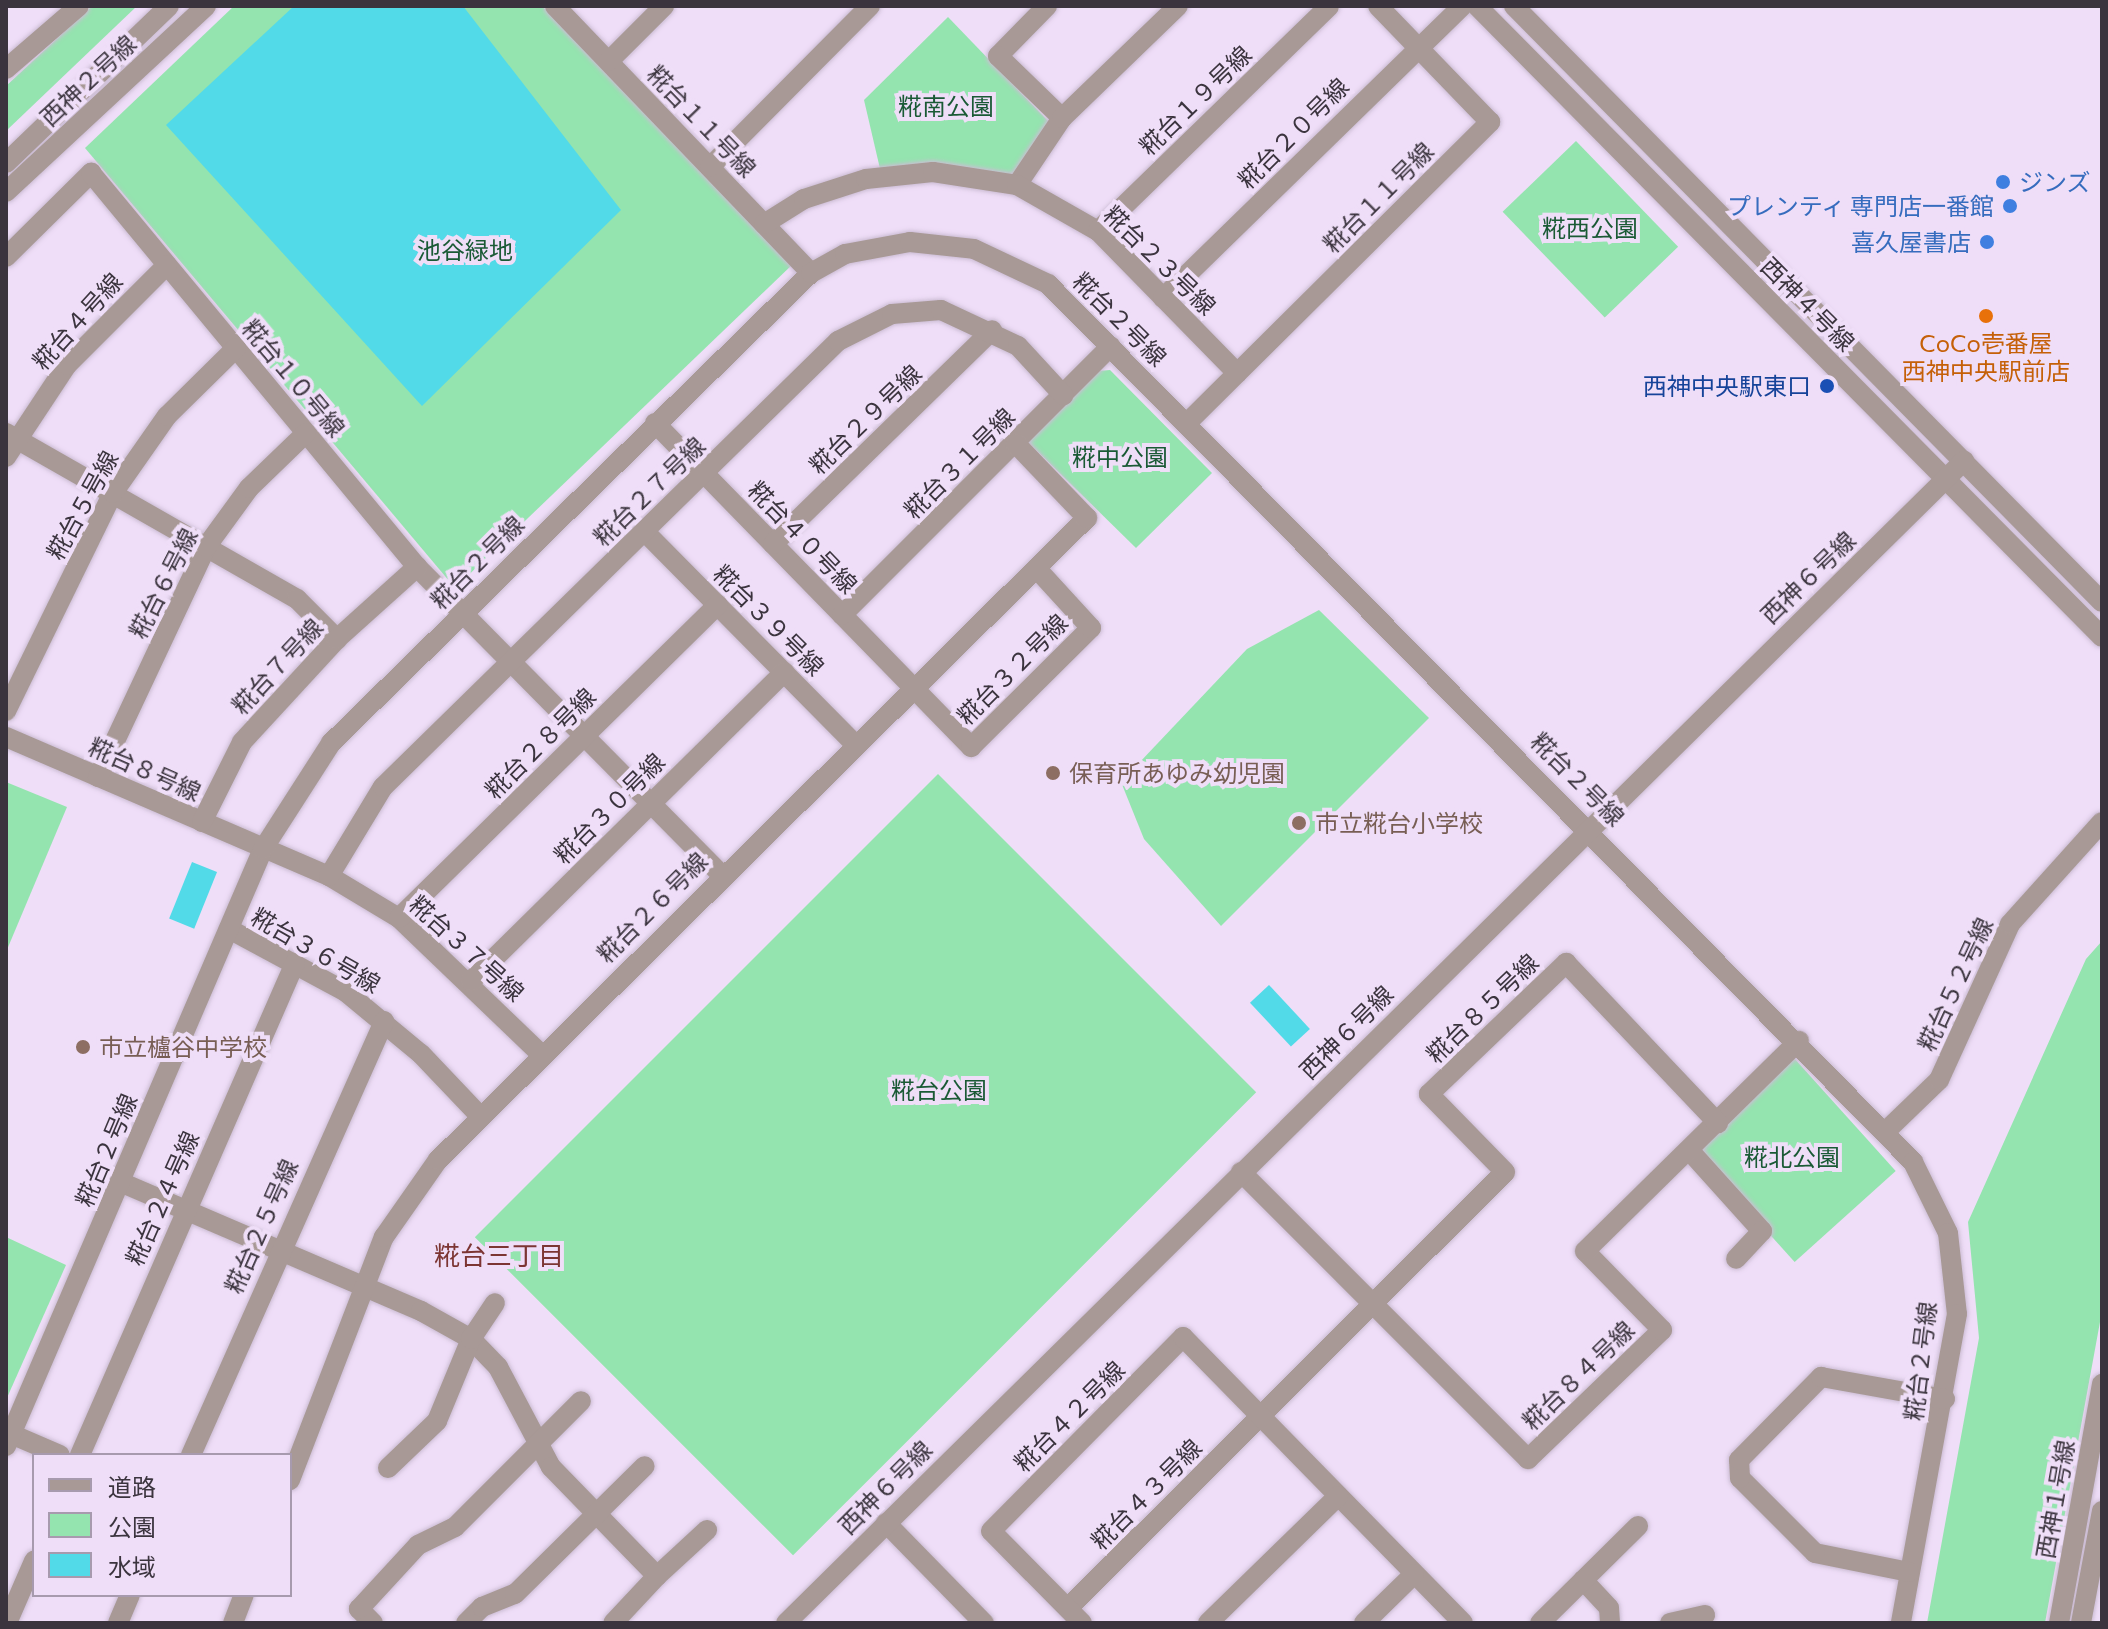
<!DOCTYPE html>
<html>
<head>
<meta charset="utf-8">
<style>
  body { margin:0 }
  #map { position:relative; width:2108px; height:1629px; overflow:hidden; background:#efdef8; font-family:Commissioner,"Noto Sans JP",sans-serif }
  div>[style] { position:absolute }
  .green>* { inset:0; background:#94e4af; transform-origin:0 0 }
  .water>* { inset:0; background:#52dae8; transform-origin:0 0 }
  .roads { filter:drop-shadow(0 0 2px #cbbcd3) drop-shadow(0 0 2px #cbbcd3) }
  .minor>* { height:20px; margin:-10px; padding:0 10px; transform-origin:10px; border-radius:10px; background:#a89996 }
  .dots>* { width:22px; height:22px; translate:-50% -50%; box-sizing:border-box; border:4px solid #efdef8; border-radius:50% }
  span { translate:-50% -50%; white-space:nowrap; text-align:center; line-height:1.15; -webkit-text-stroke:8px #efdef8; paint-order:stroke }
  .street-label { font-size:24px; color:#3b343e }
  .park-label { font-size:24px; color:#1a5a35 }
  .shop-label { font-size:24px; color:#366cbe }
  .left { translate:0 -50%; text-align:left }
  .right { translate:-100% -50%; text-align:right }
  .food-label { font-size:24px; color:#c56008 }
  .transit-label { font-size:24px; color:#164399 }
  .education-label { font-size:24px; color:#785e54 }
  .neighbourhood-label { font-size:26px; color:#7c3533 }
  .frame { position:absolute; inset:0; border:8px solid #3b343e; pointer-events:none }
  .legend { position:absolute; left:32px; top:1453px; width:260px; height:144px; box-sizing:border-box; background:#efdef8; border:2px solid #a79aae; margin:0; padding:10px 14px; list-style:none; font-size:24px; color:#3b343e }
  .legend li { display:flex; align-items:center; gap:16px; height:40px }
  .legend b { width:40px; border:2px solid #a79aae }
</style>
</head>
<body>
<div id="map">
  <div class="green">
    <div style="clip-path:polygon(92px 6px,137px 6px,6px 131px,6px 86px)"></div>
    <div style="clip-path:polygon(234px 6px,542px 6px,795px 262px,455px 588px,85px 148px)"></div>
    <div style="clip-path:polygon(948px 17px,1050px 123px,1015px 179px,881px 173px,864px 100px)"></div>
    <div style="left:1576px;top:141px;width:147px;height:102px;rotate:46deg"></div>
    <div style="clip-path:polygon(1110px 370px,1212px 473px,1136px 548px,1028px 442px,1098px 371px)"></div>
    <div style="clip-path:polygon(1319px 610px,1429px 718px,1221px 926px,1144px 839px,1121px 782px,1247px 649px)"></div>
    <div style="left:938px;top:774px;width:450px;height:655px;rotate:45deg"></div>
    <div style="clip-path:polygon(6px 782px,67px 807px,6px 952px)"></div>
    <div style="clip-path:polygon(2102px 941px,2102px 1311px,2045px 1623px,1927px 1623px,1979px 1338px,1968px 1222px,2086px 959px)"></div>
    <div style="left:1794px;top:1058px;width:152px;height:136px;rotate:48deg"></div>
    <div style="clip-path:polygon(6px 1237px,66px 1265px,6px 1400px)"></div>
  </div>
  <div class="water">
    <div style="clip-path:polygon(294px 6px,463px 6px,621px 210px,422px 406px,166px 125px)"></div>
    <div style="left:192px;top:862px;width:27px;height:61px;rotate:22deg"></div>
    <div style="left:1269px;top:985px;width:60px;height:26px;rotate:47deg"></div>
  </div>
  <div class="roads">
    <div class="minor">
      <div style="left:555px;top:6px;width:370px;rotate:46.2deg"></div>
      <div style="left:1047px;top:6px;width:70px;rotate:134.4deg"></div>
      <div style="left:998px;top:56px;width:89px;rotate:44.1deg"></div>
      <div style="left:1477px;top:6px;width:888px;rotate:45.27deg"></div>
      <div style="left:1514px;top:6px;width:837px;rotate:45.39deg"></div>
      <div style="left:609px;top:61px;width:78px;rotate:-45deg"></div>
      <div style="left:6px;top:69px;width:96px;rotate:-40.8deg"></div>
      <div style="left:6px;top:163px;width:226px;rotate:-43.9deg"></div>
      <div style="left:710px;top:167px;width:227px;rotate:-45.2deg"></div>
      <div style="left:1017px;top:185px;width:81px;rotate:-56.1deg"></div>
      <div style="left:1062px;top:118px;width:161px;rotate:-44deg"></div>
      <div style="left:6px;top:192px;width:273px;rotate:-42.9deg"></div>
      <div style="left:764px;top:224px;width:47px;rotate:-32deg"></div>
      <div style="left:804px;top:199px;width:65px;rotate:-17.9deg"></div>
      <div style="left:866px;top:179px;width:67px;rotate:-6deg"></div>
      <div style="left:933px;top:172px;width:85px;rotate:8.8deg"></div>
      <div style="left:1017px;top:185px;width:93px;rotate:29.6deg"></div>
      <div style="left:1098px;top:231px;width:199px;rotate:45.6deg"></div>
      <div style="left:1098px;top:231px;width:322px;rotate:-44.2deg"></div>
      <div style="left:6px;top:257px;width:120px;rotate:-44.7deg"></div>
      <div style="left:91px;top:173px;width:511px;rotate:50.4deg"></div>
      <div style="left:417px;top:567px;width:432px;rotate:45.3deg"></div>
      <div style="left:1163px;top:298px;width:418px;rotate:-44.3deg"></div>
      <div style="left:1188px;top:422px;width:426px;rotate:-44.8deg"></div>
      <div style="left:1490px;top:122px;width:161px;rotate:-134deg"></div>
      <div style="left:655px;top:423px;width:453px;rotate:45.7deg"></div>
      <div style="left:971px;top:747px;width:169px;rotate:-44.8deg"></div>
      <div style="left:1091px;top:628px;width:81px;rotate:-132.5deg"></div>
      <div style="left:6px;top:433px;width:335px;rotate:29.7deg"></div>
      <div style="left:297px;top:599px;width:57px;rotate:45deg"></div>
      <div style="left:6px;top:457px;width:110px;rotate:-56.5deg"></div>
      <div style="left:67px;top:365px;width:141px;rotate:-45deg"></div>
      <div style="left:645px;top:532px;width:300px;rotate:45.3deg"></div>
      <div style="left:773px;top:544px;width:306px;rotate:-44.3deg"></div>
      <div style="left:842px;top:615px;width:380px;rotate:-45deg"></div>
      <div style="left:6px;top:711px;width:243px;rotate:-63.9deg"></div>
      <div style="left:113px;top:493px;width:94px;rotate:-55deg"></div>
      <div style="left:167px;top:416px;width:97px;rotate:-44.6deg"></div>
      <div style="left:6px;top:737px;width:352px;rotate:23.3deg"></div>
      <div style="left:329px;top:876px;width:82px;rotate:31deg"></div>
      <div style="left:399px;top:918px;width:198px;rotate:43.8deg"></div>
      <div style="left:98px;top:777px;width:254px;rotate:-64.8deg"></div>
      <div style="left:206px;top:547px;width:73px;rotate:-53.9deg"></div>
      <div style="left:249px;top:488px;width:79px;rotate:-44deg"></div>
      <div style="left:202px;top:822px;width:89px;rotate:-63.4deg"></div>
      <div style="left:242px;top:742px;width:140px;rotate:-47.3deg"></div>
      <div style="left:337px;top:639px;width:108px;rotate:-42deg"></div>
      <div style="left:329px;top:876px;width:104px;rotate:-58.8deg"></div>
      <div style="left:383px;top:787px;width:637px;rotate:-44.43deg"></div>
      <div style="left:838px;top:341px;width:60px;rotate:-26.6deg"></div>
      <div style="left:892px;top:314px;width:49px;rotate:-4.7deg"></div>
      <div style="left:941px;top:310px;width:85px;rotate:25.1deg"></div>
      <div style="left:1018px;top:346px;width:67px;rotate:47.4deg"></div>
      <div style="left:399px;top:918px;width:447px;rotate:-44.5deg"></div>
      <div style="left:229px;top:929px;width:133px;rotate:28.3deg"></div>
      <div style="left:346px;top:992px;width:97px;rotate:39.6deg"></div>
      <div style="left:421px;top:1054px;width:86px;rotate:46.4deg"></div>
      <div style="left:471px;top:981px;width:440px;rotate:-44.6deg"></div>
      <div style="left:1887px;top:1130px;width:72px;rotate:-43.9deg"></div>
      <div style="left:1939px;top:1080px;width:171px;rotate:-65.5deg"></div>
      <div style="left:2010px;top:924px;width:137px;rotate:-48deg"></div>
      <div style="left:1689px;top:1150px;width:109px;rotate:48deg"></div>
      <div style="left:1762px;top:1231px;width:38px;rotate:133deg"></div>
      <div style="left:1241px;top:1172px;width:406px;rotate:45deg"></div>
      <div style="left:1528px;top:1459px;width:186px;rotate:-43.9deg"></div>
      <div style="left:1662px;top:1330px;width:110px;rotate:-134.3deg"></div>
      <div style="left:1585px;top:1251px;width:300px;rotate:-44.5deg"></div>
      <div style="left:120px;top:1182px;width:327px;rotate:23.2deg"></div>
      <div style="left:421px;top:1311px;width:57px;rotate:29.2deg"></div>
      <div style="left:471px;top:1339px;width:39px;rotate:46deg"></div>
      <div style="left:498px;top:1367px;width:113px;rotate:62.1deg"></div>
      <div style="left:551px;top:1467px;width:152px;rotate:45.8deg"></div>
      <div style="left:657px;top:1576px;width:64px;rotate:133.1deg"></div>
      <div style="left:11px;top:1434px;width:53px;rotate:23.2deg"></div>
      <div style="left:6px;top:1446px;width:650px;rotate:-66.71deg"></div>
      <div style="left:263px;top:849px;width:126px;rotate:-57.3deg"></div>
      <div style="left:331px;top:743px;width:672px;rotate:-44.4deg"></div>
      <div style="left:811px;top:273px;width:39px;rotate:-29deg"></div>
      <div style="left:845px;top:254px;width:66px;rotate:-10.5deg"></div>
      <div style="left:910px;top:242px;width:64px;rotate:6.2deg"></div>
      <div style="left:974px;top:249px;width:82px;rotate:25.3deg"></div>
      <div style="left:1048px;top:284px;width:1233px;rotate:45.43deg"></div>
      <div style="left:1913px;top:1162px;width:79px;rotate:63.8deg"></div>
      <div style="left:1948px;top:1233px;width:81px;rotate:83.7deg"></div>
      <div style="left:1957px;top:1314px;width:314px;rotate:100.3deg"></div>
      <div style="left:80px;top:1455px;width:537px;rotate:-66.4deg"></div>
      <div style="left:191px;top:1455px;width:475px;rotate:-66deg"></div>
      <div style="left:388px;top:1468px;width:68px;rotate:-43.8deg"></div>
      <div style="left:437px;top:1421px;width:89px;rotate:-67.5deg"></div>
      <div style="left:471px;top:1339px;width:43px;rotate:-56.3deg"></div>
      <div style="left:290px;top:1480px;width:261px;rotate:-68.9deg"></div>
      <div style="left:384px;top:1237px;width:94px;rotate:-55deg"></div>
      <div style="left:438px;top:1160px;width:913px;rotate:-44.69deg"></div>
      <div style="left:1087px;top:518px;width:103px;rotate:-133.8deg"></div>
      <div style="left:886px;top:1523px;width:140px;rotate:45.6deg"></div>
      <div style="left:1909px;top:1572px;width:96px;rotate:-168.6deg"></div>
      <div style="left:1815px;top:1553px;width:106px;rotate:-135deg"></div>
      <div style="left:1740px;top:1478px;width:18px;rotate:-93deg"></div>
      <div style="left:1739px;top:1460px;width:117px;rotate:-45.3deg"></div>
      <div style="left:1821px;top:1377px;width:126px;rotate:10.1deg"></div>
      <div style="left:657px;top:1576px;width:68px;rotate:-42.6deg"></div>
      <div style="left:1583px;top:1580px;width:38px;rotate:47deg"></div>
      <div style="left:1609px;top:1608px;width:15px;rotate:86deg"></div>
      <div style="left:1068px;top:1608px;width:617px;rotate:-44.93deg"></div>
      <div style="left:1505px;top:1172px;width:109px;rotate:-134.3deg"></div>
      <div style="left:1429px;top:1094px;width:190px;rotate:-43.7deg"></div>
      <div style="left:1566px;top:963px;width:221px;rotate:46.5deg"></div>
      <div style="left:7px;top:1623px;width:68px;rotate:-66.5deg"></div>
      <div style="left:118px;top:1623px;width:30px;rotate:-67deg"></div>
      <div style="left:233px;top:1623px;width:30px;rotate:-69deg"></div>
      <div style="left:373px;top:1623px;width:20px;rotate:-135deg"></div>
      <div style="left:359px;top:1609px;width:87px;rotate:-47.3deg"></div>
      <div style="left:418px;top:1545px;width:41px;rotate:-25.9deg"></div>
      <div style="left:455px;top:1527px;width:178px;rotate:-45deg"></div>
      <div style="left:466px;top:1623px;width:23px;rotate:-45deg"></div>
      <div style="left:482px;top:1607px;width:35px;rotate:-22deg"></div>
      <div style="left:515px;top:1594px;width:182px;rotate:-44.6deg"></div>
      <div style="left:786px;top:1623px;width:1655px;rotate:-44.61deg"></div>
      <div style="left:1082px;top:1623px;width:129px;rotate:-134.7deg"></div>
      <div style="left:991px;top:1531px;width:273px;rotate:-45.3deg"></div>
      <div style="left:1183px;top:1337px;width:400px;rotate:45.6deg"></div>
      <div style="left:1208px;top:1623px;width:182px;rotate:-44.3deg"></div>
      <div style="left:1364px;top:1623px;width:70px;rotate:-44.4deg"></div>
      <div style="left:1540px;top:1623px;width:138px;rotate:-44.7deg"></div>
      <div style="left:1670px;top:1623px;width:36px;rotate:-13deg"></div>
      <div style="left:2059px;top:1623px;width:243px;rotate:-79.8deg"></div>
      <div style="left:2081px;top:1623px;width:114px;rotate:-79.4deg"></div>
    </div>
  </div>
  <div class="dots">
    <div style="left:2003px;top:182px;background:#3f7fe0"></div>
    <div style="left:2010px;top:206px;background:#3f7fe0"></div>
    <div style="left:1987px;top:242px;background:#3f7fe0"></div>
    <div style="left:1986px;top:316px;background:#e8710a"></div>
    <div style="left:1827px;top:386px;background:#1a4fb4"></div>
    <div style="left:1053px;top:773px;background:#8d6e63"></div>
    <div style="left:1299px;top:823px;background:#8d6e63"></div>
    <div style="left:83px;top:1047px;background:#8d6e63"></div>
  </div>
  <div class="street-label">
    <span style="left:88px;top:80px;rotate:-43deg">西神２号線</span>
    <span style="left:1195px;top:100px;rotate:-44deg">糀台１９号線</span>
    <span style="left:702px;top:121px;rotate:46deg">糀台１１号線</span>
    <span style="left:1293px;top:133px;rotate:-45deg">糀台２０号線</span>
    <span style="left:1378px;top:197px;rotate:-45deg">糀台１１号線</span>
    <span style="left:1160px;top:260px;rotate:44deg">糀台２３号線</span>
    <span style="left:1808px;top:304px;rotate:45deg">西神４号線</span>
    <span style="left:1120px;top:319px;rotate:45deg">糀台２号線</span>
    <span style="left:77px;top:321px;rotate:-48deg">糀台４号線</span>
    <span style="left:294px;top:378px;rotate:50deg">糀台１０号線</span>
    <span style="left:865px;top:419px;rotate:-44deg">糀台２９号線</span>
    <span style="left:959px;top:463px;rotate:-45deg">糀台３１号線</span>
    <span style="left:649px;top:491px;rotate:-44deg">糀台２７号線</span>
    <span style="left:82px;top:505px;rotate:-61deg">糀台５号線</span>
    <span style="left:803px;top:537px;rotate:46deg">糀台４０号線</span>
    <span style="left:477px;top:562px;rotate:-45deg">糀台２号線</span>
    <span style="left:1808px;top:577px;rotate:-44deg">西神６号線</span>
    <span style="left:163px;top:583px;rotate:-63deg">糀台６号線</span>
    <span style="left:769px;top:620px;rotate:45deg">糀台３９号線</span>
    <span style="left:277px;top:666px;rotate:-47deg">糀台７号線</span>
    <span style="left:1012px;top:669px;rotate:-45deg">糀台３２号線</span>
    <span style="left:540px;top:743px;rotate:-45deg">糀台２８号線</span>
    <span style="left:145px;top:769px;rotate:24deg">糀台８号線</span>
    <span style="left:1578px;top:779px;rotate:45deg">糀台２号線</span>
    <span style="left:609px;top:808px;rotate:-45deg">糀台３０号線</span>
    <span style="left:652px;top:907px;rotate:-45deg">糀台２６号線</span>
    <span style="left:467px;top:948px;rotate:42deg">糀台３７号線</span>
    <span style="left:316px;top:950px;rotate:30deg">糀台３６号線</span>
    <span style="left:1955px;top:984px;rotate:-65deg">糀台５２号線</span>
    <span style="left:1482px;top:1008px;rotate:-44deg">糀台８５号線</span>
    <span style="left:1346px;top:1032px;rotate:-45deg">西神６号線</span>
    <span style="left:106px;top:1150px;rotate:-67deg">糀台２号線</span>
    <span style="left:162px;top:1198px;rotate:-66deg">糀台２４号線</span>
    <span style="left:261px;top:1226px;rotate:-66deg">糀台２５号線</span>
    <span style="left:1920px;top:1361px;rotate:-83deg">糀台２号線</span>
    <span style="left:1578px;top:1375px;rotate:-44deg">糀台８４号線</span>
    <span style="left:1069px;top:1416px;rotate:-45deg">糀台４２号線</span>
    <span style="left:885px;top:1487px;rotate:-45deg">西神６号線</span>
    <span style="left:1146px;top:1494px;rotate:-45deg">糀台４３号線</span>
    <span style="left:2055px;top:1499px;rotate:-80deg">西神１号線</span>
  </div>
  <div class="park-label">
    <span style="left:946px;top:106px">糀南公園</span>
    <span style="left:1590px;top:228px">糀西公園</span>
    <span style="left:465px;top:250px">池谷緑地</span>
    <span style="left:1120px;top:457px">糀中公園</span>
    <span style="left:939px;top:1090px">糀台公園</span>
    <span style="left:1792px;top:1157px">糀北公園</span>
  </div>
  <div class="shop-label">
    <span class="left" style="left:2019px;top:182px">ジンズ</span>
    <span class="right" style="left:1994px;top:206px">プレンティ 専門店一番館</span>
    <span class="right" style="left:1971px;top:242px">喜久屋書店</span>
  </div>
  <div class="food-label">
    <span style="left:1986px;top:357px">CoCo壱番屋<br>西神中央駅前店</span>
  </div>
  <div class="transit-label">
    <span class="right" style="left:1811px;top:386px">西神中央駅東口</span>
  </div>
  <div class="education-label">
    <span class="left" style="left:1069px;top:773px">保育所あゆみ幼児園</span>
    <span class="left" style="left:1315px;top:823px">市立糀台小学校</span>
    <span class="left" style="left:99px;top:1047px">市立櫨谷中学校</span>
  </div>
  <div class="neighbourhood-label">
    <span style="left:499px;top:1255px">糀台三丁目</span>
  </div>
  <div class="frame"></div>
  <ul class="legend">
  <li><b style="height:10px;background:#a89996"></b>道路</li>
  <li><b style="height:22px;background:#94e4af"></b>公園</li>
  <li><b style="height:22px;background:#52dae8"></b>水域</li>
  </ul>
</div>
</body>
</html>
